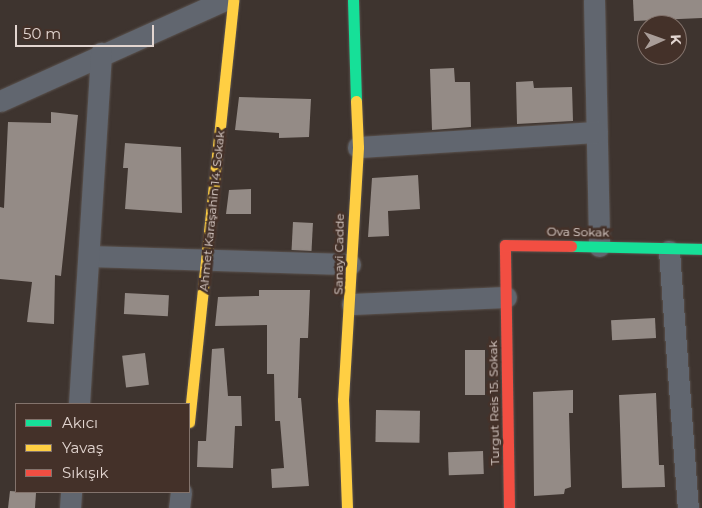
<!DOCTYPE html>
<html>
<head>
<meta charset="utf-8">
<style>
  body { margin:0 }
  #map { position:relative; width:702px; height:508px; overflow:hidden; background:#3e342f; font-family:Montserrat,sans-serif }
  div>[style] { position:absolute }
  .building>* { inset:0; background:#948b86; transform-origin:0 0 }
  .roads { filter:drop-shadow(0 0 1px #5a524e) drop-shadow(0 0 1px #5a524e) }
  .street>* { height:21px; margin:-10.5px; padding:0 10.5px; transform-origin:10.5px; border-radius:10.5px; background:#61666f }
  .fast>* { height:11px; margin:-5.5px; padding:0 5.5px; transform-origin:5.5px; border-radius:5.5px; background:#16e098 }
  .slow>* { height:11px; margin:-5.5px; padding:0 5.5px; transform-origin:5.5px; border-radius:5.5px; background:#ffcf43 }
  .jam>* { height:11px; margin:-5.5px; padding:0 5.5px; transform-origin:5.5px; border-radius:5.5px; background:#f24e42 }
  span { translate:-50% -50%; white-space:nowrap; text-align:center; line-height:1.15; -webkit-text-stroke:5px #443129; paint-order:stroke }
  .street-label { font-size:12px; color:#e2d5d0 }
  .legend { position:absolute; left:15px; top:403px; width:175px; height:90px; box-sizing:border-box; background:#443129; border:1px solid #83736c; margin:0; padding:6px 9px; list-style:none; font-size:15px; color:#e2d5d0 }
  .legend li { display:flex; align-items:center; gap:10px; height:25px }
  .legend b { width:25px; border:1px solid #83736c }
  .north { position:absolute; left:637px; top:15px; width:50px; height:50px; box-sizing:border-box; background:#443129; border:1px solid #83736c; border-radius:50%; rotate:88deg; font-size:14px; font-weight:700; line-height:20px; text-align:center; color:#e2d5d0 }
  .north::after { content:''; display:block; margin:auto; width:18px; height:22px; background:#a99d98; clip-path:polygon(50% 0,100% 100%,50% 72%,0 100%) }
  .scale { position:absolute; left:15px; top:25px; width:139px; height:22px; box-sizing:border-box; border:2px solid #e2d5d0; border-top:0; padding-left:6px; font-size:15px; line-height:18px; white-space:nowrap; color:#e2d5d0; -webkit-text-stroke:4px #443129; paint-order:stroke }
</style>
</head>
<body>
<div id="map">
  <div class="building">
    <div style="clip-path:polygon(633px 0,702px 0,702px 18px,634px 21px)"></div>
    <div style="clip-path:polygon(454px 68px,455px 82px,470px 82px,471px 127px,432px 130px,430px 69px)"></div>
    <div style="clip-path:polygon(533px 81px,534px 88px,572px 87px,573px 121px,517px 124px,516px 82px)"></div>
    <div style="clip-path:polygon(239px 97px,311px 99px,309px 137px,279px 138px,279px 133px,235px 130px)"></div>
    <div style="clip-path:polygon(51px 112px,78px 115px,61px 276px,55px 275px,54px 324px,27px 322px,32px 282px,0 279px,0 207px,4px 208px,8px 122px,51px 123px)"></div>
    <div style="clip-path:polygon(125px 143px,181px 147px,182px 213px,125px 209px,128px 168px,123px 168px)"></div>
    <div style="clip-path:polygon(418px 175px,420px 209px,388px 211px,389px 236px,368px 237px,372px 178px)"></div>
    <div style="clip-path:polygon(251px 189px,251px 214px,226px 214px,229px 190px)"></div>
    <div style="left:293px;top:222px;width:20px;height:28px;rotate:3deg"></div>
    <div style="clip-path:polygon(259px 290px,310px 290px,308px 338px,300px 338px,298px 398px,301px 398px,309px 486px,272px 488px,271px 469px,284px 468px,280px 421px,275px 421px,274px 374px,267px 374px,267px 325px,215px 326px,218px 297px,259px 296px)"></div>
    <div style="left:125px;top:293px;width:44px;height:21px;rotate:3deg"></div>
    <div style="left:655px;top:318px;width:20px;height:44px;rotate:87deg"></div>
    <div style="clip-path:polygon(224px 348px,228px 396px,241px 396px,242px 426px,235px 426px,233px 468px,197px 467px,198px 441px,206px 441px,212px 349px)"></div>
    <div style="left:465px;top:350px;width:20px;height:45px"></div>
    <div style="left:145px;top:353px;width:32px;height:23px;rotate:83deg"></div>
    <div style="clip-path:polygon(573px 390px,573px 413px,569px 413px,571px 487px,565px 489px,564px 494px,534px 496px,533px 392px)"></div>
    <div style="clip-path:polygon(656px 393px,659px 465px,664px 465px,665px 487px,622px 488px,619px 395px)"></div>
    <div style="left:376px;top:410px;width:44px;height:32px;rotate:1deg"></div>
    <div style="left:483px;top:451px;width:23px;height:35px;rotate:88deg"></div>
    <div style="clip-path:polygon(10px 491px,36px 493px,35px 508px,8px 508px)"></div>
  </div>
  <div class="roads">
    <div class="street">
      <div style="left:594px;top:0;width:246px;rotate:88.8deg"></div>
      <div style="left:0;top:101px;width:247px;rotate:-24.2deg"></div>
      <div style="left:358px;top:147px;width:239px;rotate:-3.6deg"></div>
      <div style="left:669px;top:251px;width:258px;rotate:85.8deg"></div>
      <div style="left:91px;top:256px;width:259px;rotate:1.8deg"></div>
      <div style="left:352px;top:304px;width:154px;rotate:-2.6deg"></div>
      <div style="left:79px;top:404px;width:352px;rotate:-86.4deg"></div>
      <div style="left:70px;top:508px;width:16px;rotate:-86deg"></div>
      <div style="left:179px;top:508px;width:16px;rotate:-83deg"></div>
    </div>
    <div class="fast">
      <div style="left:353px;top:0;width:101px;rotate:88.3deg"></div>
      <div style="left:571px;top:246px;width:131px;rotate:1.3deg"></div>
    </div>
    <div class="slow">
      <div style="left:189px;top:422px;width:424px;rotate:-84deg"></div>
      <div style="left:347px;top:508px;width:108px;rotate:-92.1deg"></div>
      <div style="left:343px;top:400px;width:253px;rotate:-86.6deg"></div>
      <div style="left:358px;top:147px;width:46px;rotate:-92.5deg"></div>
    </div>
    <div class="jam">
      <div style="left:509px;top:508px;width:263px;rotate:-90.9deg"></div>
      <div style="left:505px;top:245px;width:66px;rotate:0.9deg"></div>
    </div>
  </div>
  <div class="street-label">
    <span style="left:212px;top:211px;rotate:-84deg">Ahmet Karaşahin 14. Sokak</span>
    <span style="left:578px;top:232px;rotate:1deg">Ova Sokak</span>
    <span style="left:339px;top:254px;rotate:-89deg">Sanayi Cadde</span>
    <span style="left:494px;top:403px;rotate:-91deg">Turgut Reis 15. Sokak</span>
  </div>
  <ul class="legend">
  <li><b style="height:6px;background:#16e098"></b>Akıcı</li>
  <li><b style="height:6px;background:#ffcf43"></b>Yavaş</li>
  <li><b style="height:6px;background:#f24e42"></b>Sıkışık</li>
  </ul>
  <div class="north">K</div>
  <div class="scale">50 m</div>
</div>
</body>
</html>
